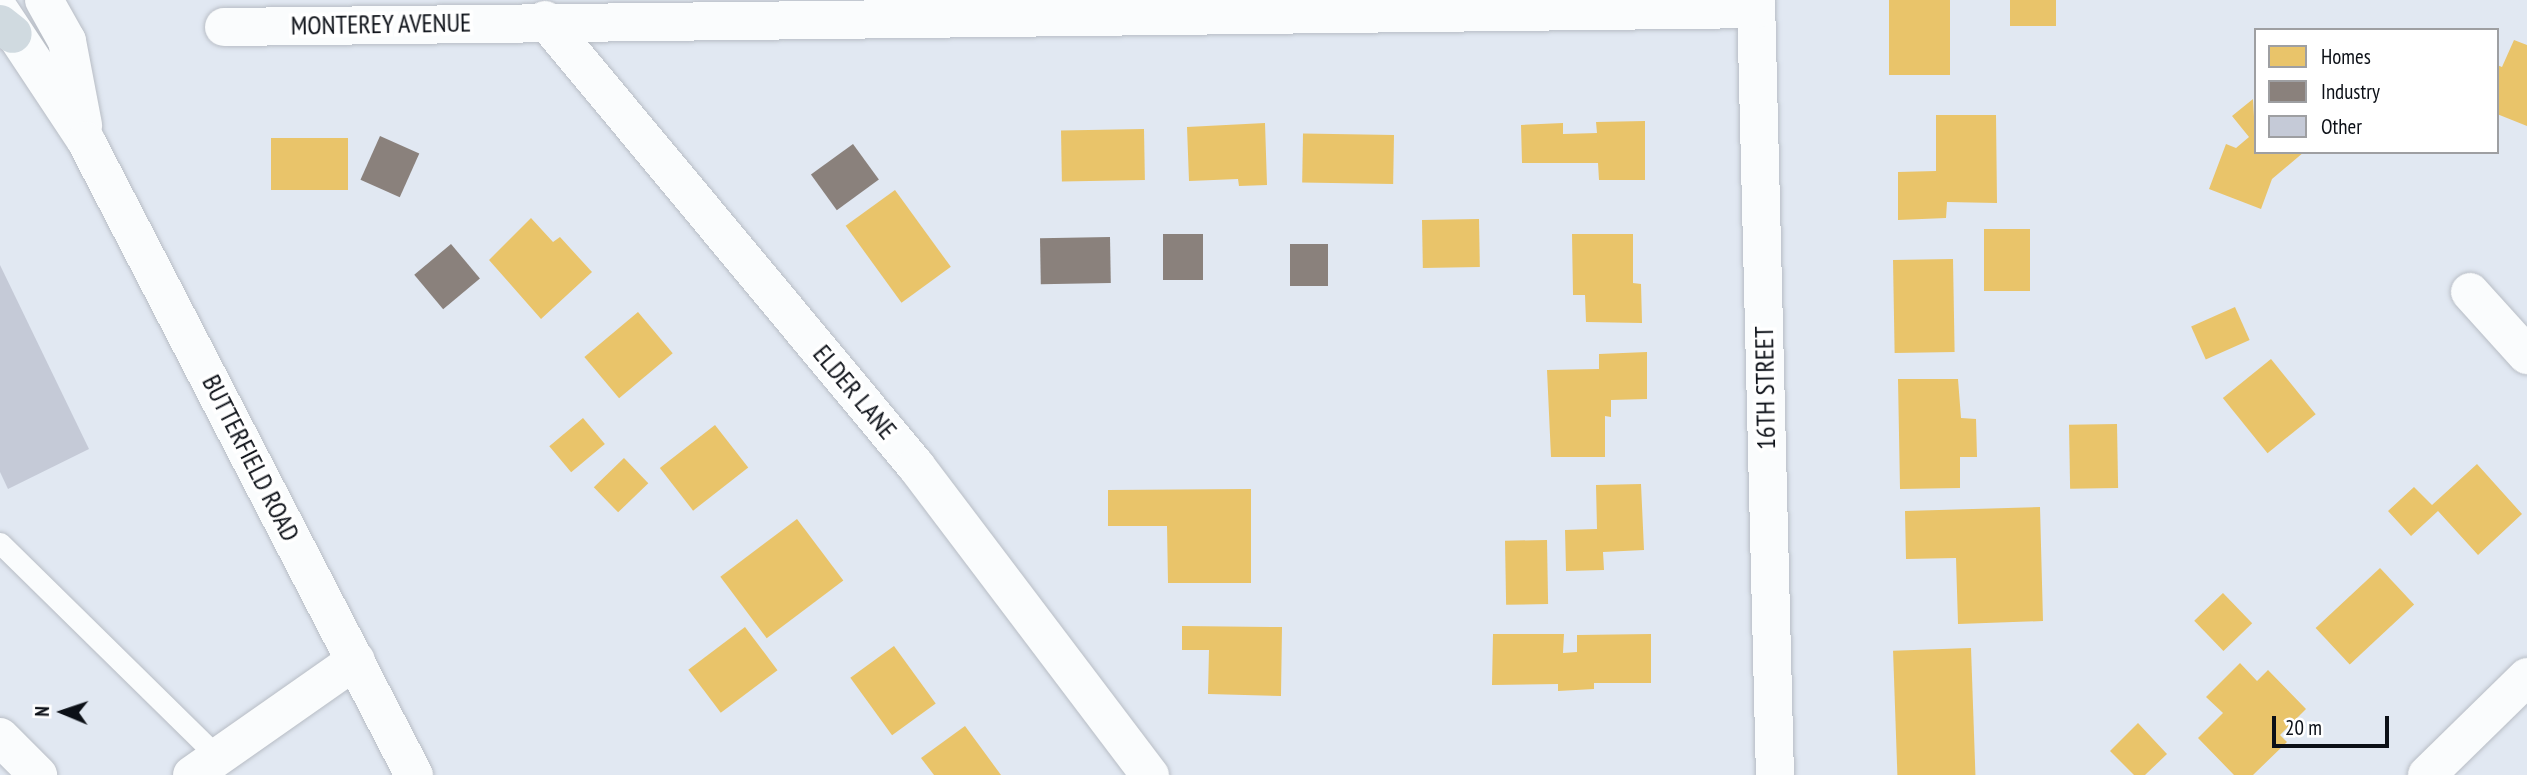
<!DOCTYPE html>
<html>
<head>
<meta charset="utf-8">
<style>
  body { margin:0 }
  #map { position:relative; width:2527px; height:775px; overflow:hidden; background:#e1e8f2; font-family:"PT Sans Narrow",sans-serif }
  div>[style] { position:absolute }
  .homes>* { inset:0; background:#e9c46a; transform-origin:0 0 }
  .industry>* { inset:0; background:#8a817c; transform-origin:0 0 }
  .building>* { inset:0; background:#c5cad7 }
  .roads { filter:drop-shadow(0 0 2px #b8bdc5) drop-shadow(0 0 2px #b8bdc5) }
  .lane>* { height:21px; margin:-10.5px; padding:0 10.5px; transform-origin:10.5px; border-radius:10.5px; background:#fafcfd }
  .street>* { height:38px; margin:-19px; padding:0 19px; transform-origin:19px; border-radius:19px; background:#fafcfd }
  .secondary>* { height:38px; margin:-19px; padding:0 19px; transform-origin:19px; border-radius:19px; background:#fafcfd }
  .highway>* { height:38px; margin:-19px; padding:0 19px; transform-origin:19px; border-radius:19px; background:#d0dae0 }
  span { translate:-50% -50%; white-space:nowrap; text-align:center; line-height:1.15; -webkit-text-stroke:7px #fff; paint-order:stroke }
  .street-label { font-size:26px; color:#0c1017 }
  .legend { position:absolute; left:2254px; top:28px; width:245px; height:126px; box-sizing:border-box; background:#fff; border:2px solid #9e9fa2; margin:0; padding:9px 12px; list-style:none; font-size:21px; color:#0c1017 }
  .legend li { display:flex; align-items:center; gap:14px; height:35px }
  .legend b { width:35px; border:2px solid #9e9fa2 }
  .north { position:absolute; left:28px; top:677px; width:70px; height:70px; -webkit-text-stroke:5px #fff; paint-order:stroke; rotate:272deg; font-size:19px; font-weight:700; line-height:28px; text-align:center; color:#0c1017 }
  .north::after { content:''; display:block; margin:auto; width:24px; height:32px; background:#0c1017; clip-path:polygon(50% 0,100% 100%,50% 72%,0 100%) }
  .scale { position:absolute; left:2272px; top:716px; width:117px; height:32px; box-sizing:border-box; border:4px solid #0c1017; border-top:0; padding-left:9px; font-size:21px; line-height:24px; white-space:nowrap; color:#0c1017; -webkit-text-stroke:5px #fff; paint-order:stroke }
</style>
</head>
<body>
<div id="map">
  <div class="homes">
    <div style="left:1889px;top:0;width:61px;height:75px"></div>
    <div style="left:2010px;top:0;width:46px;height:26px"></div>
    <div style="clip-path:polygon(2514px 40px,2527px 45px,2527px 126px,2497px 114px,2497px 65px,2502px 67px)"></div>
    <div style="clip-path:polygon(2253px 99px,2256px 152px,2304px 152px,2272px 179px,2261px 209px,2209px 189px,2226px 144px,2236px 148px,2249px 137px,2232px 116px)"></div>
    <div style="clip-path:polygon(1936px 115px,1996px 115px,1997px 203px,1947px 202px,1946px 218px,1898px 220px,1898px 172px,1936px 171px)"></div>
    <div style="clip-path:polygon(1645px 121px,1645px 180px,1599px 180px,1598px 163px,1522px 163px,1521px 125px,1563px 123px,1563px 134px,1597px 133px,1596px 122px)"></div>
    <div style="clip-path:polygon(1265px 123px,1267px 185px,1239px 186px,1238px 179px,1189px 181px,1187px 127px)"></div>
    <div style="left:1144px;top:129px;width:51px;height:83px;rotate:89deg"></div>
    <div style="left:1394px;top:135px;width:49px;height:91px;rotate:91deg"></div>
    <div style="left:271px;top:138px;width:77px;height:52px"></div>
    <div style="left:895px;top:190px;width:95px;height:61px;rotate:54deg"></div>
    <div style="clip-path:polygon(531px 218px,553px 242px,560px 237px,592px 272px,541px 319px,489px 260px)"></div>
    <div style="left:1479px;top:219px;width:48px;height:57px;rotate:89deg"></div>
    <div style="left:1984px;top:229px;width:46px;height:62px"></div>
    <div style="clip-path:polygon(1572px 234px,1633px 234px,1633px 283px,1641px 284px,1642px 323px,1586px 322px,1585px 295px,1573px 295px)"></div>
    <div style="left:1953px;top:259px;width:93px;height:60px;rotate:89deg"></div>
    <div style="left:2235px;top:307px;width:36px;height:48px;rotate:66deg"></div>
    <div style="left:638px;top:312px;width:54px;height:70px;rotate:50deg"></div>
    <div style="clip-path:polygon(1647px 352px,1647px 399px,1611px 400px,1611px 417px,1605px 416px,1605px 457px,1551px 457px,1547px 370px,1599px 369px,1599px 354px)"></div>
    <div style="left:2271px;top:359px;width:71px;height:62px;rotate:51deg"></div>
    <div style="clip-path:polygon(1898px 379px,1958px 379px,1961px 418px,1976px 419px,1977px 457px,1960px 457px,1960px 488px,1900px 489px)"></div>
    <div style="left:583px;top:418px;width:34px;height:44px;rotate:50deg"></div>
    <div style="left:2117px;top:424px;width:64px;height:48px;rotate:89deg"></div>
    <div style="left:715px;top:425px;width:54px;height:70px;rotate:52deg"></div>
    <div style="left:624px;top:458px;width:35px;height:42px;rotate:46deg"></div>
    <div style="clip-path:polygon(2477px 464px,2522px 514px,2478px 555px,2438px 511px,2411px 536px,2388px 511px,2414px 487px,2432px 505px)"></div>
    <div style="clip-path:polygon(1641px 484px,1644px 550px,1603px 552px,1604px 570px,1566px 571px,1565px 530px,1597px 529px,1596px 485px)"></div>
    <div style="clip-path:polygon(1251px 489px,1251px 583px,1168px 583px,1167px 526px,1108px 526px,1108px 490px)"></div>
    <div style="clip-path:polygon(2040px 507px,2043px 621px,1958px 624px,1956px 558px,1906px 559px,1905px 511px)"></div>
    <div style="left:797px;top:519px;width:77px;height:96px;rotate:53deg"></div>
    <div style="left:1547px;top:540px;width:64px;height:42px;rotate:89deg"></div>
    <div style="left:2380px;top:568px;width:50px;height:88px;rotate:47deg"></div>
    <div style="left:2223px;top:593px;width:42px;height:40px;rotate:46deg"></div>
    <div style="clip-path:polygon(1182px 626px,1282px 627px,1281px 696px,1208px 694px,1209px 650px,1182px 650px)"></div>
    <div style="left:745px;top:627px;width:54px;height:71px;rotate:53deg"></div>
    <div style="clip-path:polygon(1493px 634px,1564px 634px,1563px 653px,1577px 652px,1577px 635px,1651px 634px,1651px 683px,1594px 683px,1594px 689px,1558px 691px,1558px 684px,1492px 685px)"></div>
    <div style="left:894px;top:646px;width:71px;height:54px;rotate:54deg"></div>
    <div style="left:1971px;top:648px;width:127px;height:78px;rotate:88deg"></div>
    <div style="clip-path:polygon(2240px 663px,2257px 681px,2268px 670px,2306px 709px,2280px 735px,2287px 742px,2253px 775px,2234px 775px,2198px 738px,2223px 713px,2206px 697px)"></div>
    <div style="clip-path:polygon(2138px 723px,2167px 754px,2145px 775px,2134px 775px,2110px 751px)"></div>
    <div style="clip-path:polygon(965px 726px,1001px 775px,934px 775px,921px 758px)"></div>
  </div>
  <div class="industry">
    <div style="left:380px;top:136px;width:43px;height:48px;rotate:24deg"></div>
    <div style="left:853px;top:144px;width:44px;height:52px;rotate:54deg"></div>
    <div style="left:1163px;top:234px;width:40px;height:46px"></div>
    <div style="left:1110px;top:237px;width:46px;height:70px;rotate:89deg"></div>
    <div style="left:451px;top:244px;width:45px;height:48px;rotate:50deg"></div>
    <div style="left:1328px;top:244px;width:42px;height:38px;rotate:90deg"></div>
  </div>
  <div class="building">
    <div style="clip-path:polygon(0 265px,89px 449px,8px 489px,0 472px)"></div>
  </div>
  <div class="roads">
    <div class="lane">
      <div style="left:0;top:543px;width:303px;rotate:44.5deg"></div>
    </div>
    <div class="street">
      <div style="left:1756px;top:0;width:775px;rotate:88.6deg"></div>
      <div style="left:545px;top:20px;width:580px;rotate:50.25deg"></div>
      <div style="left:916px;top:466px;width:388px;rotate:52.9deg"></div>
      <div style="left:224px;top:27px;width:1532px;rotate:-0.67deg"></div>
      <div style="left:2470px;top:292px;width:85px;rotate:47.9deg"></div>
      <div style="left:0;top:737px;width:54px;rotate:45deg"></div>
      <div style="left:192px;top:775px;width:200px;rotate:-35deg"></div>
      <div style="left:2427px;top:775px;width:140px;rotate:-44.4deg"></div>
    </div>
    <div class="secondary">
      <div style="left:44px;top:0;width:47px;rotate:60.7deg"></div>
      <div style="left:67px;top:41px;width:86px;rotate:79.2deg"></div>
      <div style="left:0;top:11px;width:156px;rotate:56.5deg"></div>
      <div style="left:86px;top:141px;width:714px;rotate:62.65deg"></div>
    </div>
    <div class="highway">
      <div style="left:0;top:24px;width:16px;rotate:38deg"></div>
    </div>
  </div>
  <div class="street-label">
    <span style="left:381px;top:24px;rotate:-1deg">MONTEREY AVENUE</span>
    <span style="left:1765px;top:388px;rotate:-91deg">16TH STREET</span>
    <span style="left:855px;top:392px;rotate:50deg">ELDER LANE</span>
    <span style="left:251px;top:458px;rotate:63deg">BUTTERFIELD ROAD</span>
  </div>
  <ul class="legend">
  <li><b style="height:19px;background:#e9c46a"></b>Homes</li>
  <li><b style="height:19px;background:#8a817c"></b>Industry</li>
  <li><b style="height:19px;background:#c5cad7"></b>Other</li>
  </ul>
  <div class="north">N</div>
  <div class="scale">20 m</div>
</div>
</body>
</html>
